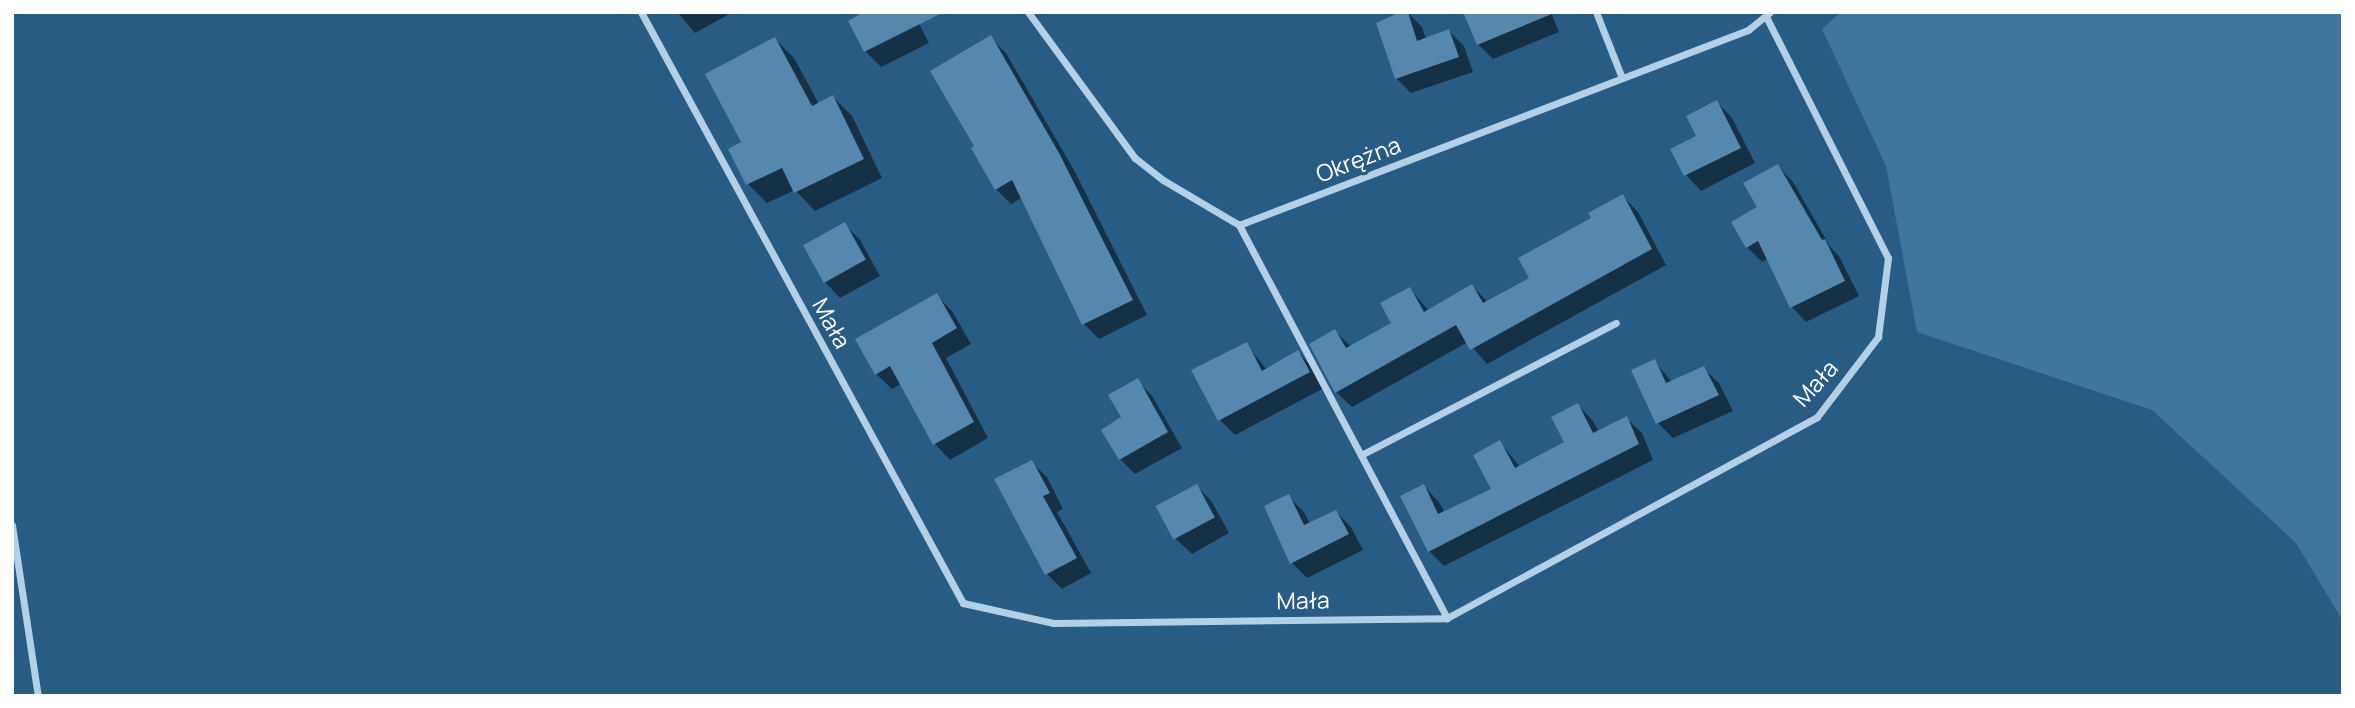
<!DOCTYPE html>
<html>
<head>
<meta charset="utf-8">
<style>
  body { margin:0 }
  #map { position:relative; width:2355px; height:708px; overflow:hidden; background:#295c83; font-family:Manrope,sans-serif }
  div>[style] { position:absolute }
  .green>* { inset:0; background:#3e769f }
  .shadow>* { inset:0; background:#0007 }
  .building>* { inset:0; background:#5687ac; transform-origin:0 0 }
  .street>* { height:7px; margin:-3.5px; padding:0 3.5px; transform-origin:3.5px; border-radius:3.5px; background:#b3d1e6 }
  span { translate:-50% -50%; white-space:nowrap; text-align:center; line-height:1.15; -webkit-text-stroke:7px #295c83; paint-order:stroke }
  .street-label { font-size:23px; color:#fff }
  .frame { position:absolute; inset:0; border:14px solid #fff; pointer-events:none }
</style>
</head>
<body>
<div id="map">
  <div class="green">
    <div style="clip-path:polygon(1841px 12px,2343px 12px,2343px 621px,2296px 543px,2152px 410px,1917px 332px,1886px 166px,1822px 29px)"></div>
  </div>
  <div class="shadow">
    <div style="clip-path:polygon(677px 12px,733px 12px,695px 33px)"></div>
    <div style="clip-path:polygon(913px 12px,929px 43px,881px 67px,865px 51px,850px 22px)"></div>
    <div style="clip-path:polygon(1407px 12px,1422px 27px,1426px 39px,1449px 31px,1464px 46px,1473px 72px,1411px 93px,1396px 78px)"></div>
    <div style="clip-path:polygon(1551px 12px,1559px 32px,1493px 59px,1478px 44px)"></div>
    <div style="clip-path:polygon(990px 38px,1006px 53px,1074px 170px,1147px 315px,1099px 339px,1084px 324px,1023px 197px,1011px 204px,996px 189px,976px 147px)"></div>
    <div style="clip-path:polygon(775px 39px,794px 58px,819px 104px,833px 97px,852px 116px,882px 178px,815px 211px,795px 190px,767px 203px,748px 184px,744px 143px)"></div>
    <div style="clip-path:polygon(1717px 102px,1732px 118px,1755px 163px,1701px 191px,1686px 175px,1673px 150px,1698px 137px)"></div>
    <div style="clip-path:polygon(1778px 166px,1793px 182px,1831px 248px,1839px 256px,1859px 296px,1806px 322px,1791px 306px,1768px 259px,1762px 262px,1747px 247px)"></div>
    <div style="clip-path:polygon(1623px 196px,1638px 212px,1666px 265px,1487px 364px,1468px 342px,1352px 407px,1336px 392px,1335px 331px,1351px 347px,1394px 324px,1410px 289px,1429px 311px,1472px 286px,1488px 302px,1531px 278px,1593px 218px)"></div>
    <div style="clip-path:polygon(845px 225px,860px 240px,880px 276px,840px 298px,825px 282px)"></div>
    <div style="clip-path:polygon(937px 296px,952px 311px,971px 344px,946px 358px,988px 438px,950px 460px,935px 444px,902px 383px,892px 389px,876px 374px)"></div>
    <div style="clip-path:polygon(1246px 344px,1267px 370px,1298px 352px,1313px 368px,1324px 388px,1235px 435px,1220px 420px)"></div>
    <div style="clip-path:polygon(1654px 361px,1672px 382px,1703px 368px,1719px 383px,1733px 411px,1673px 438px,1658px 423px)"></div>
    <div style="clip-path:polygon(1137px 380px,1152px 396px,1182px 448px,1135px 474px,1120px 459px,1124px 418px)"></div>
    <div style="clip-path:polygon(1578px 405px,1593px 421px,1599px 432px,1626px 418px,1642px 433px,1653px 460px,1444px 566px,1429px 551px,1424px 486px,1439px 502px,1445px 513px,1493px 490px,1500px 442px,1520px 467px,1566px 443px)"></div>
    <div style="clip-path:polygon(1031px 462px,1047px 477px,1063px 509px,1057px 512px,1091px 573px,1062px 589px,1046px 573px)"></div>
    <div style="clip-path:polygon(1197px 486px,1212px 502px,1229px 533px,1192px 554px,1176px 539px)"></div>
    <div style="clip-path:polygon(1288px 496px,1304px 512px,1310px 524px,1336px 512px,1351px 527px,1363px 550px,1307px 578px,1292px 563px)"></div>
  </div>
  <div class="building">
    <div style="clip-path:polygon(864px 12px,944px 12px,864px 52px,848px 21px)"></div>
    <div style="clip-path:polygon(1401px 12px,1408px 12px,1417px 41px,1449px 29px,1459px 57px,1395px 79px,1376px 23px)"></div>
    <div style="clip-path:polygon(1463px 12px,1554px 12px,1554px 13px,1477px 45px)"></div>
    <div style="clip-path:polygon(991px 35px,1059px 153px,1133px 300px,1082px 325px,1012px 180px,995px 190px,971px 148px,974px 146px,930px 71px)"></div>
    <div style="clip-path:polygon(775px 37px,812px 106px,833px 95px,864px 159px,794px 193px,782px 168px,746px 185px,728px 149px,741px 142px,705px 74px)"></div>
    <div style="clip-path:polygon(1717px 100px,1741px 148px,1684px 176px,1670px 149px,1696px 136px,1686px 116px)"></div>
    <div style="clip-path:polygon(1778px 164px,1822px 240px,1825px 239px,1845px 281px,1790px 308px,1758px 241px,1746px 248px,1731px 222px,1757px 207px,1743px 183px)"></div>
    <div style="clip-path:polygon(1623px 194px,1652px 249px,1470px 350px,1456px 325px,1335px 393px,1309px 344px,1335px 329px,1346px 348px,1391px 323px,1380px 303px,1410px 287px,1424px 312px,1472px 284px,1483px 303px,1529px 278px,1518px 258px,1591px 218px,1588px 213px)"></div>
    <div style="left:845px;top:222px;width:43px;height:48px;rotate:61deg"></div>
    <div style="clip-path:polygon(937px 293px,957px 328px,932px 343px,974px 422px,933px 445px,890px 366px,875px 375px,855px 339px)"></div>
    <div style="clip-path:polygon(1247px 342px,1262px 371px,1298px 350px,1310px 372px,1218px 421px,1191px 370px)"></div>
    <div style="clip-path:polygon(1655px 359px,1666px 383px,1704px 366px,1719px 395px,1656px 424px,1631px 370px)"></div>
    <div style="clip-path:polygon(1138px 378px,1168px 432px,1119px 460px,1101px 430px,1121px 417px,1108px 395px)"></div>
    <div style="clip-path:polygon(1578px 403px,1593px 433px,1627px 416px,1639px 444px,1428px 552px,1400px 496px,1424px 484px,1438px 514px,1491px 489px,1473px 455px,1500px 440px,1515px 468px,1564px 442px,1551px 417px)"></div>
    <div style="clip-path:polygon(1032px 460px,1050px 493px,1043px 496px,1077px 558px,1045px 575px,994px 479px)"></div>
    <div style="left:1197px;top:484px;width:38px;height:47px;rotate:62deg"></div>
    <div style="clip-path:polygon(1289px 494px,1304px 525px,1336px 510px,1349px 534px,1290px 564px,1264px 506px)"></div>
  </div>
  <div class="street">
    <div style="left:641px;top:12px;width:673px;rotate:61.42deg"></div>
    <div style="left:963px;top:603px;width:92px;rotate:12.5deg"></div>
    <div style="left:1053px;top:623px;width:394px;rotate:-0.7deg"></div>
    <div style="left:1447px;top:618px;width:421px;rotate:-28.5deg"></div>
    <div style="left:1817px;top:417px;width:101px;rotate:-52.7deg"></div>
    <div style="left:1878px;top:337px;width:80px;rotate:-82.8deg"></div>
    <div style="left:1888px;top:258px;width:271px;rotate:-116.8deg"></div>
    <div style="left:1028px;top:12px;width:181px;rotate:53.8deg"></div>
    <div style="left:1135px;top:158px;width:36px;rotate:38deg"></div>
    <div style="left:1163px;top:180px;width:88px;rotate:30.6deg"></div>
    <div style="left:1239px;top:225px;width:545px;rotate:-20.96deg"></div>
    <div style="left:1748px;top:30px;width:28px;rotate:-39deg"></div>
    <div style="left:1596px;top:12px;width:71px;rotate:68.5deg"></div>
    <div style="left:1239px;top:225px;width:445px;rotate:62.1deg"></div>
    <div style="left:1361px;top:455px;width:287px;rotate:-27.4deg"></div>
    <div style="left:12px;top:525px;width:173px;rotate:81.4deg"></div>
  </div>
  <div class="street-label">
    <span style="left:1358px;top:159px;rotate:-21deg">Okrężna</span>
    <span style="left:832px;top:323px;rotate:61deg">Mała</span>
    <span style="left:1815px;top:383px;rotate:-48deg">Mała</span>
    <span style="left:1303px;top:600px;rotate:-1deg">Mała</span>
  </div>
  <div class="frame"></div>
</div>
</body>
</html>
